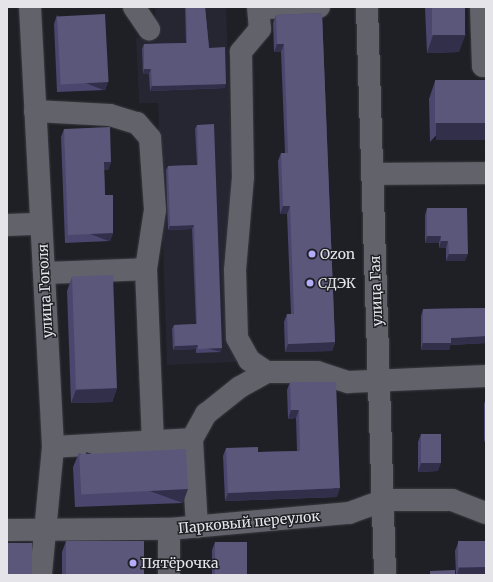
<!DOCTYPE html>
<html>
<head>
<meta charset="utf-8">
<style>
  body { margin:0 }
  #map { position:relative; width:493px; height:582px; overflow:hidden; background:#1f1f26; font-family:Merriweather,serif }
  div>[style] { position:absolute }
  .built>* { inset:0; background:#262532 }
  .roads { filter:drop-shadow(0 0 1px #39393f) drop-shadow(0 0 1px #39393f) }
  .minor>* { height:22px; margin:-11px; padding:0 11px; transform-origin:11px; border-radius:11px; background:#62626b }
  .wall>* { inset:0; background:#4a466d }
  .shaded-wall>* { inset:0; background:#322f4b; transform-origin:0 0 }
  .building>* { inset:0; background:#5a577b; transform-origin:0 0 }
  .dots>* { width:11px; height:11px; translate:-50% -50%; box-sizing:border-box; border:2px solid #1f1f26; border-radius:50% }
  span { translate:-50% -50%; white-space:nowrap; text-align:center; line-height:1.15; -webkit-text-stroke:3px #1f1f26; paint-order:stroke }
  .poi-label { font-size:14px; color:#e4e4e9 }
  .left { translate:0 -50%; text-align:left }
  .street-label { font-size:14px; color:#e4e4e9 }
  .frame { position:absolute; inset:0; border:8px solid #e4e4e9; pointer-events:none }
</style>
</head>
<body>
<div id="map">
  <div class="built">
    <div style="clip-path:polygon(155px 7px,226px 7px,239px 362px,167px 365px,158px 103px,139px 103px,136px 38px,156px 37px)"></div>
  </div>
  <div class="roads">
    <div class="minor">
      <div style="left:30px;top:7px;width:441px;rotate:87deg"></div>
      <div style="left:53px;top:447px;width:129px;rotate:95.4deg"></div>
      <div style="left:134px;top:7px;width:27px;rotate:56deg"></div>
      <div style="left:258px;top:7px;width:22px;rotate:85deg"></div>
      <div style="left:260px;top:29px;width:30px;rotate:130deg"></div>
      <div style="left:241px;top:52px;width:125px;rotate:89.1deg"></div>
      <div style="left:243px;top:177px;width:93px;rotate:94.9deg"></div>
      <div style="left:235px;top:270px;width:68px;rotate:88.3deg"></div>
      <div style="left:237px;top:338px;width:25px;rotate:61deg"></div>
      <div style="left:249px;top:360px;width:22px;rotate:34deg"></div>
      <div style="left:267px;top:372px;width:50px"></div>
      <div style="left:317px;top:372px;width:33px;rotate:18deg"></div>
      <div style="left:348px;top:382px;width:138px;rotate:-2.5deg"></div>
      <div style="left:367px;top:7px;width:568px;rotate:88.18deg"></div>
      <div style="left:481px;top:7px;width:59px;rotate:88.1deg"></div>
      <div style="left:483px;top:66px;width:3px"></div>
      <div style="left:259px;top:8px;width:60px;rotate:-1deg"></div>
      <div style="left:35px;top:111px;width:75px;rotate:3.1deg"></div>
      <div style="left:110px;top:115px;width:28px;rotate:17deg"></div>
      <div style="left:137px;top:123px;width:20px;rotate:49deg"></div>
      <div style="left:150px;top:138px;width:72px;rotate:86deg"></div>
      <div style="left:155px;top:210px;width:60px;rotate:98.7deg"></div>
      <div style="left:146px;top:269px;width:172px;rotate:87.7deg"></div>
      <div style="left:372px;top:174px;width:114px;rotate:-0.5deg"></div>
      <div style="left:7px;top:225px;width:34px;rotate:-2deg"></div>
      <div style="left:44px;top:273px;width:102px;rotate:-2.2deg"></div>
      <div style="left:53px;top:447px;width:139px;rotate:-3.3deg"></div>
      <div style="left:197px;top:527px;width:88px;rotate:-93.3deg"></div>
      <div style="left:192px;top:439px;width:29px;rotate:-61deg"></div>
      <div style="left:206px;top:414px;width:43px;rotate:-38.5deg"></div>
      <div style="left:240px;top:387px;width:31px;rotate:-29deg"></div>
      <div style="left:169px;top:529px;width:46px;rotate:90deg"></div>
      <div style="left:7px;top:530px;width:162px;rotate:-0.4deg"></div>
      <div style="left:169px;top:529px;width:181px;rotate:-5.1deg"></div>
      <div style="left:349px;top:513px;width:37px;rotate:-20deg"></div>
      <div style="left:384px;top:500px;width:68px"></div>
      <div style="left:452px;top:500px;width:36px;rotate:21deg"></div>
    </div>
  </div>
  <div class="wall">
    <div style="clip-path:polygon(185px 7px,205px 7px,209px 48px,225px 88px,150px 91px,149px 74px,143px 74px,142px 49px,144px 44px,186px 43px)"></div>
    <div style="clip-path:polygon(425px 7px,465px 7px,459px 52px,427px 53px)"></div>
    <div style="clip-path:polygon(322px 13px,335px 342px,332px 351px,285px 352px,284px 322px,287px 314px,291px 314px,287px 214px,280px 214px,278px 161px,281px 153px,285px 153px,281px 52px,274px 52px,273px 23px,276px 15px)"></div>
    <div style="clip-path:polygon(57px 15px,108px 82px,105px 90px,57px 92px,54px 24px)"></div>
    <div style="clip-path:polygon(486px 80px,430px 142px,429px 99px,435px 81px)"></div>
    <div style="clip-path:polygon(197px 125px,221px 352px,196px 353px,196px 349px,173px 350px,172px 329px,174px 325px,196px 324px,192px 229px,168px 230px,166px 170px,168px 166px,197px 165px,195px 129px)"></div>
    <div style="clip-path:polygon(64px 129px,111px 162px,108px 170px,104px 170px,105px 195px,113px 233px,110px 241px,65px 243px,61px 137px)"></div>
    <div style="clip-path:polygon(427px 208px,465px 261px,446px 261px,446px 248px,439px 248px,439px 243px,425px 243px,425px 215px)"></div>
    <div style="clip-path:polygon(72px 277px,117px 388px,112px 402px,71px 403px,67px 291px)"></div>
    <div style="clip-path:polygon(486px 308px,486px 343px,450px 345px,449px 350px,421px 350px,421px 316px,423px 309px)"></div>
    <div style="clip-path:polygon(290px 382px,337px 497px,225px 501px,223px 456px,226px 448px,258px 452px,297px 451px,296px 418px,288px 419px,287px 390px)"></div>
    <div style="clip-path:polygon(486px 397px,486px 442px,484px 442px,484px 404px)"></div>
    <div style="clip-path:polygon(421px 434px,438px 471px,418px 472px,418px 442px)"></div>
    <div style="clip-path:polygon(79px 453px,183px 503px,75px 507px,73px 467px)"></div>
    <div style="clip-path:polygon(66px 541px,144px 575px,62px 575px,62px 552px)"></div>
    <div style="clip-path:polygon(486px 541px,486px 575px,456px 575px,455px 551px,458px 543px)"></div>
    <div style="clip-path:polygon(215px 542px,246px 575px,212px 575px,212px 550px)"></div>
  </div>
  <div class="shaded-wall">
    <div style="clip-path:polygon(466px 34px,459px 52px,427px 53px,433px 35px)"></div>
    <div style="clip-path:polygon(277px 44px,284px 44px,281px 52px,274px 52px)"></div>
    <div style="clip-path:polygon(144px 69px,151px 69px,149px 74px,143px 74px)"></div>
    <div style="left:108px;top:82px;width:9px;height:48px;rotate:111deg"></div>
    <div style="clip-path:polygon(226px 84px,225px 88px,150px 91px,152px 86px)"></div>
    <div style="left:486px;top:123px;width:17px;height:50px;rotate:90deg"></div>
    <div style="clip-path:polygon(104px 162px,111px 162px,108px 170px,101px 170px)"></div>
    <div style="clip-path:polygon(283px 206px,290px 206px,287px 214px,280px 214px)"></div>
    <div style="clip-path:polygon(194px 225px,192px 229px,168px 230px,170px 226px)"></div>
    <div style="left:113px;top:233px;width:9px;height:45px;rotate:111deg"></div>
    <div style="clip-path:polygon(427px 236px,441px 236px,439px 243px,425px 243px)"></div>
    <div style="clip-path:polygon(441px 241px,448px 241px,446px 248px,439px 248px)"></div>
    <div style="clip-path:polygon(449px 254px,468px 254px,465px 261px,446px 261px)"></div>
    <div style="clip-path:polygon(486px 336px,486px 343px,450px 345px,449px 350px,421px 350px,423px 343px,451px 338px)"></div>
    <div style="clip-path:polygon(335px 342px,332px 351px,285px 352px,288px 344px)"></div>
    <div style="clip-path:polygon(198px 345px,196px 349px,173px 350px,175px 346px)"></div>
    <div style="left:222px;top:348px;width:4px;height:24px;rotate:104deg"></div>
    <div style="clip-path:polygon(117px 388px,112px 402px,71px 403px,76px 390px)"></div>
    <div style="clip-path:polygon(291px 410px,299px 410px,296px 418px,288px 419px)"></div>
    <div style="clip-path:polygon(486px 435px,486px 442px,484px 442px)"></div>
    <div style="clip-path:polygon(421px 463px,441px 463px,438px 471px,418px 472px)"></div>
    <div style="clip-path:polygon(340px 488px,337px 497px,225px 501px,228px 493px)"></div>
    <div style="left:188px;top:489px;width:15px;height:108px;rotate:110deg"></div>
    <div style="clip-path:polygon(486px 567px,486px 575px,457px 575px,459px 568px)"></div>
  </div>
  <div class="building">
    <div style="clip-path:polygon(186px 7px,205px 7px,209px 48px,225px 47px,226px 84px,152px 86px,151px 69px,144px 69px,144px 44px,187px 43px)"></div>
    <div style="left:432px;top:7px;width:33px;height:28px"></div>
    <div style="clip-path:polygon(322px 13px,335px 342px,288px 344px,287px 314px,294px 314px,290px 206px,283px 206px,281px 153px,288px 153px,284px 44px,277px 44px,276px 15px)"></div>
    <div style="left:105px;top:14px;width:68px;height:48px;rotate:87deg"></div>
    <div style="left:486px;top:80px;width:43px;height:51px;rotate:90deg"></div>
    <div style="clip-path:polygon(214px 124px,222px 348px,198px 349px,198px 345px,175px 346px,174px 325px,197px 324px,194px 225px,170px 226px,168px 166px,198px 165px,197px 125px)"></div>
    <div style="clip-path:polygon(110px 127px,111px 162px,104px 162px,105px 195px,113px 195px,113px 233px,68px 235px,64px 129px)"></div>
    <div style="clip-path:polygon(427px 208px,467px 208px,468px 254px,449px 254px,448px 241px,441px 241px,441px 236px,427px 236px)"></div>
    <div style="left:113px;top:275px;width:113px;height:41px;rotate:88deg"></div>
    <div style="clip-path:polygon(486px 308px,486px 336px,451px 338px,451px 343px,423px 343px,423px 309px)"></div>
    <div style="clip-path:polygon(290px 382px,336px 382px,340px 488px,228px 493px,226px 448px,258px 447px,258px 452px,300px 451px,299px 410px,291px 410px)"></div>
    <div style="left:421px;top:434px;width:20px;height:29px"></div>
    <div style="left:186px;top:449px;width:40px;height:107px;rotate:87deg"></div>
    <div style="left:66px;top:541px;width:78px;height:34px"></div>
    <div style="left:486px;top:541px;width:26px;height:28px;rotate:90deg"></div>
    <div style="left:215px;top:542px;width:32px;height:33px"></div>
    <div style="left:32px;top:543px;width:32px;height:25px;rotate:90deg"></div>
    <div style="clip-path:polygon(455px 570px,455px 575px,430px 575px,430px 571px)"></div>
  </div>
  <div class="dots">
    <div style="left:312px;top:254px;background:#b3adf9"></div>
    <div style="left:310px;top:283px;background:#b3adf9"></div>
    <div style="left:133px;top:563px;background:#b3adf9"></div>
  </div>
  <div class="poi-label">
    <span class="left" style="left:320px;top:254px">Ozon</span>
    <span class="left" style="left:318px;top:283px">СДЭК</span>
    <span class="left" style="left:141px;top:563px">Пятёрочка</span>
  </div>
  <div class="street-label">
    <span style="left:45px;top:291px;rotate:-93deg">улица Гоголя</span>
    <span style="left:376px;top:291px;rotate:-92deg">улица Гая</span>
    <span style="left:249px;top:522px;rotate:-5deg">Парковый переулок</span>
  </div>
  <div class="frame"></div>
</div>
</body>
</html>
